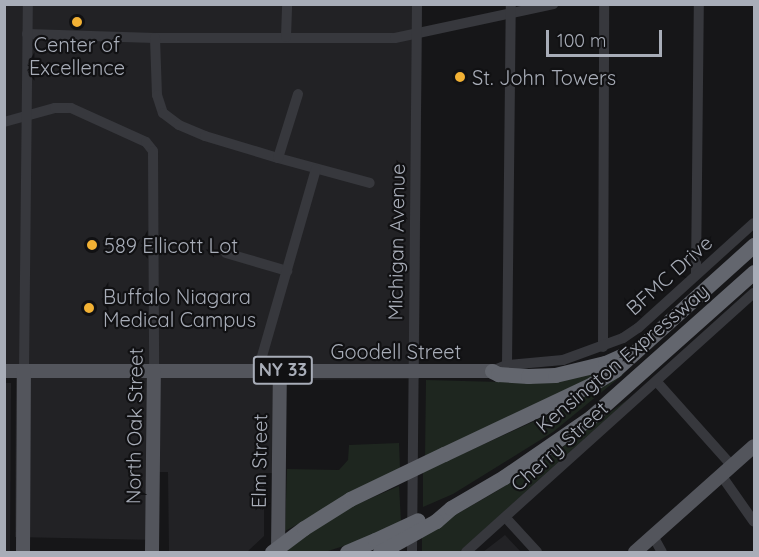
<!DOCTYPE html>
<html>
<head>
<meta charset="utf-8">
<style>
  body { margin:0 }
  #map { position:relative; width:759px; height:557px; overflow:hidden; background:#161618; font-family:Quicksand,sans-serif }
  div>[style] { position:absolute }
  .built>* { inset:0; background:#222225 }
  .green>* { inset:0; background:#1e261f }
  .minor>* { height:10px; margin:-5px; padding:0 5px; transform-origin:5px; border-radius:5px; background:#37383d }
  .major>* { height:14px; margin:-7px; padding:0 7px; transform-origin:7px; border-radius:7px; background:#53555c }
  .highway>* { height:15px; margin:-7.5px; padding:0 7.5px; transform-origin:7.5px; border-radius:7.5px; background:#63666e }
  .highway-bridge>* { height:15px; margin:-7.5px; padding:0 7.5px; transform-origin:7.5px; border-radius:7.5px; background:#63666e }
  .dots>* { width:16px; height:16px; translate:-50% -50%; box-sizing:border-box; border:3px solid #111113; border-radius:50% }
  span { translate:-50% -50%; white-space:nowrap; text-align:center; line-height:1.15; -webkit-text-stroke:4.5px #111113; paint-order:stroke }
  .shield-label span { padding:2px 4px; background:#111113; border:2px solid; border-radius:4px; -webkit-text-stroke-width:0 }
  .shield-label { font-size:18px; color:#a8adb8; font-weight:700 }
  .poi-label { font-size:20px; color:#a8adb8 }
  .left { translate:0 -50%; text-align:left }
  .street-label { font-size:20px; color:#a8adb8 }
  .frame { position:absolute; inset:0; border:6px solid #a8adb8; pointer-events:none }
  .scale { position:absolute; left:546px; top:30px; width:116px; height:27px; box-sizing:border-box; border:3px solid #a8adb8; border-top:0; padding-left:8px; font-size:18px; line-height:21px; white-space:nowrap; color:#a8adb8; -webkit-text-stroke:4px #111113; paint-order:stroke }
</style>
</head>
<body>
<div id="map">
  <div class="built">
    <div style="clip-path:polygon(4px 5px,422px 5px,419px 379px,285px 380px,284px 473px,264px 473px,264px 536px,247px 552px,169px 552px,168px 472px,159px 472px,158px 540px,15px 537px,16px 378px,4px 378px)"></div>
    <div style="clip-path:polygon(4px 383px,11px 383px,10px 552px,4px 552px)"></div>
    <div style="clip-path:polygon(505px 535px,521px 552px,483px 552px)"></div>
  </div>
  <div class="green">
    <div style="clip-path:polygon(603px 369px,587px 380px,425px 458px,426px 380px,535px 383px)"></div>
    <div style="clip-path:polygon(625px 373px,553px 432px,453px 494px,423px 507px,423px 472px,548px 415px)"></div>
    <div style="clip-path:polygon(631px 397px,459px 552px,422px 552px,422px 534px,497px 491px,549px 457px)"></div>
    <div style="clip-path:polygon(399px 443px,400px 469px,285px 531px,287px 469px,339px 470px,348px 460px,349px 445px)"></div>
    <div style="clip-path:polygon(399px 486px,401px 521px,359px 541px,325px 552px,285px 552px,307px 533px,346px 509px)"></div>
  </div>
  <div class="minor">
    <div style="left:27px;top:34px;width:128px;rotate:1.8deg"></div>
    <div style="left:155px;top:38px;width:240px"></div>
    <div style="left:395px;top:38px;width:162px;rotate:-12.1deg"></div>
    <div style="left:286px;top:37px;width:33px;rotate:-88deg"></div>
    <div style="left:155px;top:38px;width:57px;rotate:88deg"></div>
    <div style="left:157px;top:95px;width:19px;rotate:72deg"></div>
    <div style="left:163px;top:113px;width:20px;rotate:37deg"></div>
    <div style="left:179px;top:125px;width:28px;rotate:23deg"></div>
    <div style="left:205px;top:136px;width:76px;rotate:16.8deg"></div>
    <div style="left:278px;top:158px;width:95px;rotate:15.2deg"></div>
    <div style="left:4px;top:122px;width:53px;rotate:-15.4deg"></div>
    <div style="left:55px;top:108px;width:16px"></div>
    <div style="left:71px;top:108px;width:82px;rotate:24.4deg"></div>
    <div style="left:146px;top:142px;width:11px;rotate:52deg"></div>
    <div style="left:153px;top:151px;width:220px;rotate:89.7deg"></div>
    <div style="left:278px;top:158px;width:67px;rotate:-72.6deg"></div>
    <div style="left:226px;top:253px;width:64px;rotate:16.4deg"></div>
    <div style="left:696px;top:274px;width:270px;rotate:-89.4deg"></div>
    <div style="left:603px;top:347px;width:343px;rotate:-89.8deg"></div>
    <div style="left:507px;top:365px;width:361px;rotate:-89.4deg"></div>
    <div style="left:258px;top:370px;width:209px;rotate:-73.9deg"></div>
    <div style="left:24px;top:371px;width:367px;rotate:-89.4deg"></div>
    <div style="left:492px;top:371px;width:16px;rotate:-22deg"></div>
    <div style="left:507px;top:365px;width:56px;rotate:-5.1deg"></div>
    <div style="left:563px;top:360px;width:64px;rotate:-20.1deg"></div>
    <div style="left:623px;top:338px;width:18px;rotate:-34deg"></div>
    <div style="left:638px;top:328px;width:156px;rotate:-42.2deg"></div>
    <div style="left:657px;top:382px;width:113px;rotate:48.2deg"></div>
    <div style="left:721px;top:475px;width:57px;rotate:54.9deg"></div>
    <div style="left:506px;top:518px;width:46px;rotate:47.6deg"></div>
    <div style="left:653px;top:536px;width:18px;rotate:61deg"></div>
    <div style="left:412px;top:552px;width:548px;rotate:-89.48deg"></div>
    <div style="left:466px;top:552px;width:387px;rotate:-42deg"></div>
  </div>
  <div class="major">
    <div style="left:4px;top:371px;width:488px"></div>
    <div style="left:23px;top:552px;width:181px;rotate:-89.7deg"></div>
    <div style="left:152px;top:552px;width:181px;rotate:-89.4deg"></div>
    <div style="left:278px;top:552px;width:182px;rotate:-89.4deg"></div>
    <div style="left:635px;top:552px;width:159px;rotate:-41.7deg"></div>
  </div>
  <div class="highway">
    <div style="left:492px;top:371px;width:7px;rotate:27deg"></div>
    <div style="left:498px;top:374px;width:30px;rotate:4deg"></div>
    <div style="left:528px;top:376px;width:27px;rotate:-2deg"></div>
    <div style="left:555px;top:375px;width:51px;rotate:-13.5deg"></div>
    <div style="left:605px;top:363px;width:24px;rotate:-24deg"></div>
    <div style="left:444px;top:454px;width:164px;rotate:-25.3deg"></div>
    <div style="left:592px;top:384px;width:27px;rotate:-31deg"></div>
    <div style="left:615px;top:370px;width:187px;rotate:-42deg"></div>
    <div style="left:436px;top:521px;width:20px;rotate:-41deg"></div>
    <div style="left:451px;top:508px;width:61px;rotate:-30.3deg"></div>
    <div style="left:504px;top:477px;width:106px;rotate:-34.6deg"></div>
    <div style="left:591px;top:417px;width:218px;rotate:-41.7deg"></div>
    <div style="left:347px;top:552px;width:30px;rotate:-23deg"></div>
  </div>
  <div class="highway-bridge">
    <div style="left:375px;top:540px;width:47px;rotate:-24.9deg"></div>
    <div style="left:272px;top:552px;width:40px;rotate:-37deg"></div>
    <div style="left:304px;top:528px;width:54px;rotate:-32.2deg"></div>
    <div style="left:350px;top:499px;width:104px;rotate:-25.6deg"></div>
    <div style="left:380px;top:552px;width:64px;rotate:-29deg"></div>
  </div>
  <div class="dots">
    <div style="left:77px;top:22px;background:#f2b134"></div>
    <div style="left:460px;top:77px;background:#f2b134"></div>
    <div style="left:92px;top:245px;background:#f2b134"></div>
    <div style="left:89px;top:308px;background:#f2b134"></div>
  </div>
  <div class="shield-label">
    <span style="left:283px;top:370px">NY 33</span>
  </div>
  <div class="poi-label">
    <span style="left:77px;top:56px">Center of<br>Excellence</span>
    <span class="left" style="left:472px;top:77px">St. John Towers</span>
    <span class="left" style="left:104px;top:245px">589 Ellicott Lot</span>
    <span class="left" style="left:103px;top:308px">Buffalo Niagara<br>Medical Campus</span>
  </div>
  <div class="street-label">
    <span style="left:396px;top:242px;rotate:-89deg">Michigan Avenue</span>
    <span style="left:669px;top:275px;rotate:-42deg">BFMC Drive</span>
    <span style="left:396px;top:351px">Goodell Street</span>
    <span style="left:622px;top:358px;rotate:-40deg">Kensington Expressway</span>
    <span style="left:134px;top:426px;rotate:-89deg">North Oak Street</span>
    <span style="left:559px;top:446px;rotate:-42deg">Cherry Street</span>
    <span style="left:259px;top:461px;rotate:-89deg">Elm Street</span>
  </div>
  <div class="frame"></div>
  <div class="scale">100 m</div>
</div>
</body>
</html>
